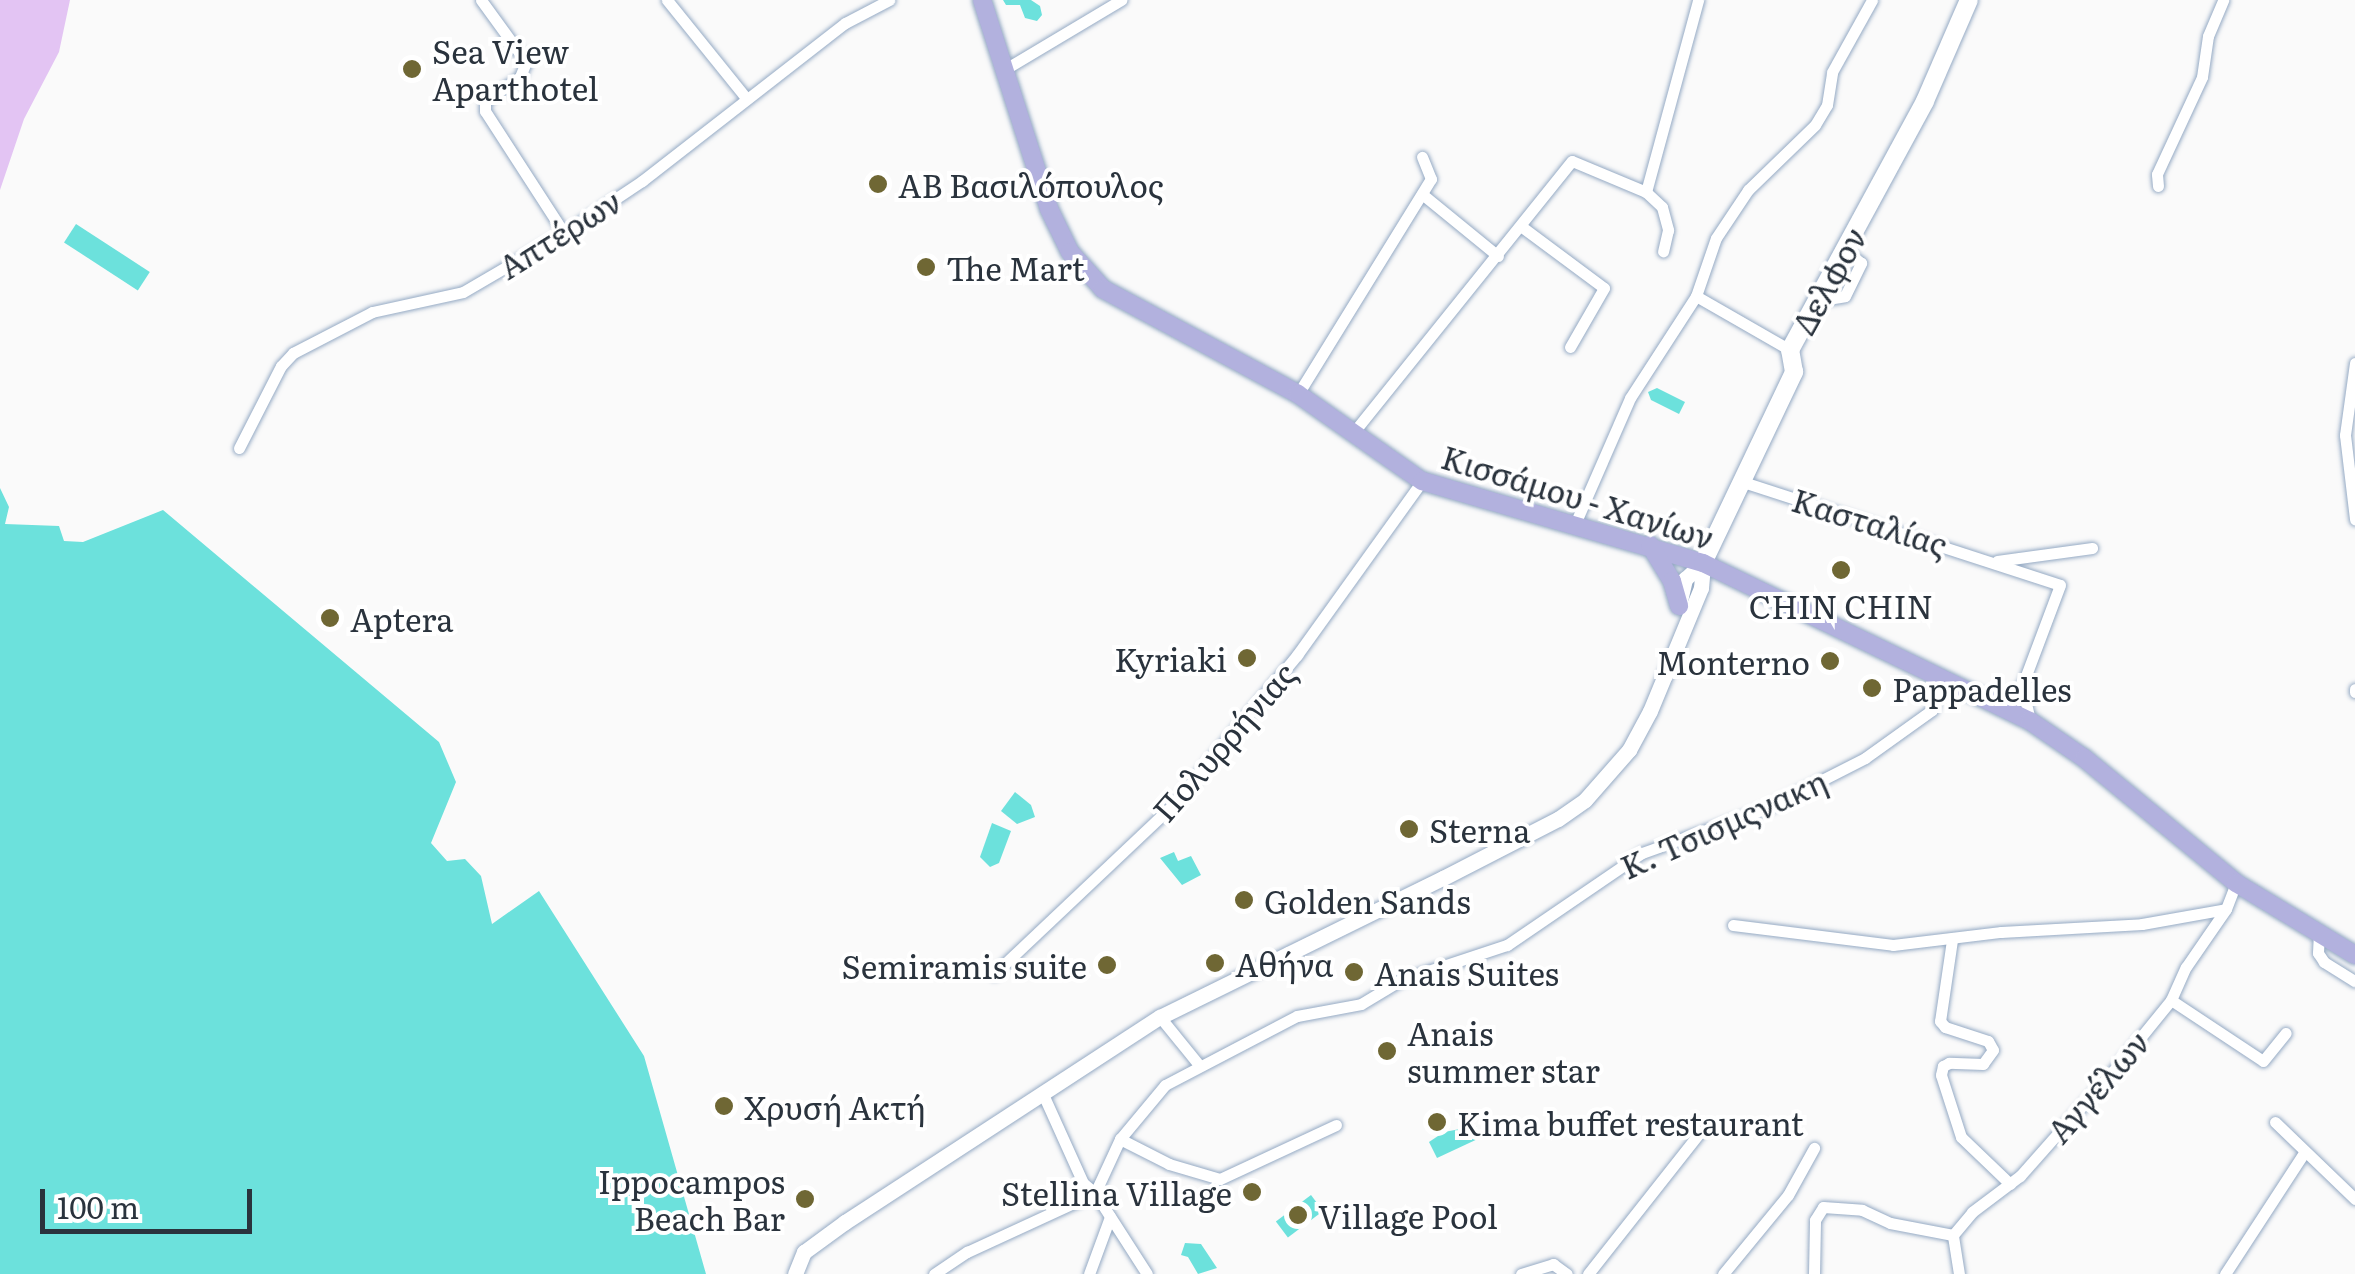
<!DOCTYPE html>
<html>
<head>
<meta charset="utf-8">
<style>
  body { margin:0 }
  #map { position:relative; width:2355px; height:1274px; overflow:hidden; background:#fafafa; font-family:Literata,serif }
  div>[style] { position:absolute }
  .green>* { inset:0; background:#e3c4f3 }
  .water>* { inset:0; background:#6ce1dc; transform-origin:0 0 }
  .roads { filter:drop-shadow(0 0 2px #95aac4) drop-shadow(0 0 2px #95aac4) }
  .minor>* { height:11px; margin:-5.5px; padding:0 5.5px; transform-origin:5.5px; border-radius:5.5px; background:#fff }
  .tertiary>* { height:15px; margin:-7.5px; padding:0 7.5px; transform-origin:7.5px; border-radius:7.5px; background:#fff }
  .secondary>* { height:18px; margin:-9px; padding:0 9px; transform-origin:9px; border-radius:9px; background:#fff }
  .primary>* { height:18px; margin:-9px; padding:0 9px; transform-origin:9px; border-radius:9px; background:#b2b1de }
  .dots>* { width:28px; height:28px; translate:-50% -50%; box-sizing:border-box; border:5px solid #fff; border-radius:50% }
  span { translate:-50% -50%; white-space:nowrap; text-align:center; line-height:1.15; -webkit-text-stroke:8px #fff; paint-order:stroke }
  .poi-label { font-size:32px; color:#2a333d }
  .left { translate:0 -50%; text-align:left }
  .right { translate:-100% -50%; text-align:right }
  .street-label { font-size:32px; color:#2a333d }
  .scale { position:absolute; left:40px; top:1189px; width:212px; height:45px; box-sizing:border-box; border:5px solid #2a333d; border-top:0; padding-left:12px; font-size:30px; line-height:35px; white-space:nowrap; color:#2a333d; -webkit-text-stroke:8px #fff; paint-order:stroke }
</style>
</head>
<body>
<div id="map">
  <div class="green">
    <div style="clip-path:polygon(0 0,70px 0,59px 52px,24px 119px,0 190px)"></div>
  </div>
  <div class="water">
    <div style="clip-path:polygon(1003px 0,1031px 0,1040px 6px,1042px 15px,1037px 21px,1025px 18px,1020px 5px,1006px 5px)"></div>
    <div style="left:76px;top:224px;width:88px;height:22px;rotate:33deg"></div>
    <div style="clip-path:polygon(1657px 388px,1685px 402px,1679px 414px,1651px 400px,1648px 392px)"></div>
    <div style="clip-path:polygon(0 488px,9px 507px,5px 524px,59px 526px,64px 541px,83px 542px,163px 510px,439px 742px,456px 782px,431px 843px,447px 861px,465px 859px,481px 876px,492px 924px,539px 891px,644px 1056px,706px 1274px,0 1274px)"></div>
    <div style="clip-path:polygon(1015px 792px,1031px 805px,1035px 817px,1017px 824px,1001px 811px)"></div>
    <div style="clip-path:polygon(992px 823px,1011px 831px,999px 863px,990px 867px,980px 857px)"></div>
    <div style="clip-path:polygon(1174px 852px,1178px 861px,1191px 856px,1201px 875px,1182px 885px,1160px 858px)"></div>
    <div style="clip-path:polygon(1476px 1126px,1482px 1137px,1437px 1158px,1429px 1142px,1444px 1132px)"></div>
    <div style="left:1311px;top:1195px;width:20px;height:44px;rotate:53deg"></div>
    <div style="clip-path:polygon(1185px 1243px,1201px 1244px,1217px 1268px,1198px 1274px,1188px 1257px,1181px 1255px)"></div>
  </div>
  <div class="roads">
    <div class="minor">
      <div style="left:481px;top:0;width:77px;rotate:54deg"></div>
      <div style="left:526px;top:62px;width:16px;rotate:112deg"></div>
      <div style="left:520px;top:77px;width:42px;rotate:145.6deg"></div>
      <div style="left:485px;top:101px;width:10px;rotate:90deg"></div>
      <div style="left:485px;top:111px;width:145px;rotate:57.1deg"></div>
      <div style="left:667px;top:0;width:127px;rotate:51.1deg"></div>
      <div style="left:1002px;top:71px;width:139px;rotate:-30.8deg"></div>
      <div style="left:2158px;top:186px;width:12px;rotate:-95deg"></div>
      <div style="left:2157px;top:174px;width:107px;rotate:-65.1deg"></div>
      <div style="left:2202px;top:77px;width:41px;rotate:-81.7deg"></div>
      <div style="left:2208px;top:36px;width:39px;rotate:-67deg"></div>
      <div style="left:1646px;top:192px;width:199px;rotate:-74.8deg"></div>
      <div style="left:1422px;top:194px;width:98px;rotate:39.2deg"></div>
      <div style="left:1522px;top:227px;width:102px;rotate:36.6deg"></div>
      <div style="left:1604px;top:288px;width:68px;rotate:120deg"></div>
      <div style="left:1696px;top:296px;width:108px;rotate:29.9deg"></div>
      <div style="left:1815px;top:301px;width:30px;rotate:-9deg"></div>
      <div style="left:1845px;top:296px;width:37px;rotate:-64deg"></div>
      <div style="left:1861px;top:263px;width:22px;rotate:-141deg"></div>
      <div style="left:2355px;top:363px;width:73px;rotate:97.9deg"></div>
      <div style="left:2345px;top:435px;width:85px;rotate:83.2deg"></div>
      <div style="left:1298px;top:394px;width:253px;rotate:-58.3deg"></div>
      <div style="left:1431px;top:179px;width:24px;rotate:-112deg"></div>
      <div style="left:1353px;top:433px;width:349px;rotate:-51.2deg"></div>
      <div style="left:1572px;top:161px;width:80px;rotate:22.7deg"></div>
      <div style="left:1646px;top:192px;width:22px;rotate:43deg"></div>
      <div style="left:1662px;top:207px;width:24px;rotate:75deg"></div>
      <div style="left:1668px;top:230px;width:22px;rotate:103deg"></div>
      <div style="left:239px;top:448px;width:92px;rotate:-62.9deg"></div>
      <div style="left:281px;top:366px;width:18px;rotate:-47deg"></div>
      <div style="left:293px;top:353px;width:89px;rotate:-27.4deg"></div>
      <div style="left:372px;top:312px;width:93px;rotate:-12.4deg"></div>
      <div style="left:463px;top:292px;width:117px;rotate:-30.3deg"></div>
      <div style="left:564px;top:233px;width:94px;rotate:-33.7deg"></div>
      <div style="left:642px;top:181px;width:257px;rotate:-37.9deg"></div>
      <div style="left:845px;top:23px;width:50px;rotate:-27.6deg"></div>
      <div style="left:1743px;top:482px;width:333px;rotate:18deg"></div>
      <div style="left:2060px;top:585px;width:108px;rotate:110.6deg"></div>
      <div style="left:2022px;top:686px;width:31px;rotate:143deg"></div>
      <div style="left:1575px;top:524px;width:137px;rotate:-66.4deg"></div>
      <div style="left:1630px;top:398px;width:121px;rotate:-57.1deg"></div>
      <div style="left:1696px;top:296px;width:61px;rotate:-71deg"></div>
      <div style="left:1716px;top:238px;width:58px;rotate:-56.3deg"></div>
      <div style="left:1748px;top:190px;width:93px;rotate:-44.1deg"></div>
      <div style="left:1815px;top:125px;width:23px;rotate:-59deg"></div>
      <div style="left:1827px;top:105px;width:33px;rotate:-81deg"></div>
      <div style="left:1832px;top:72px;width:82px;rotate:-60.9deg"></div>
      <div style="left:1997px;top:561px;width:96px;rotate:-7.8deg"></div>
      <div style="left:2022px;top:686px;width:36px;rotate:77deg"></div>
      <div style="left:2355px;top:689px;width:3px;rotate:90deg"></div>
      <div style="left:1733px;top:925px;width:161px;rotate:7.1deg"></div>
      <div style="left:1893px;top:945px;width:109px;rotate:-6.9deg"></div>
      <div style="left:2001px;top:932px;width:141px;rotate:-3.2deg"></div>
      <div style="left:2142px;top:924px;width:85px;rotate:-10.1deg"></div>
      <div style="left:2319px;top:933px;width:20px;rotate:93deg"></div>
      <div style="left:2318px;top:953px;width:11px;rotate:56deg"></div>
      <div style="left:2324px;top:962px;width:36px;rotate:32deg"></div>
      <div style="left:1952px;top:940px;width:82px;rotate:98.4deg"></div>
      <div style="left:1940px;top:1021px;width:8px;rotate:50deg"></div>
      <div style="left:1945px;top:1027px;width:45px;rotate:18deg"></div>
      <div style="left:1988px;top:1041px;width:10px;rotate:61deg"></div>
      <div style="left:1993px;top:1050px;width:17px;rotate:126deg"></div>
      <div style="left:1983px;top:1064px;width:34px;rotate:-178deg"></div>
      <div style="left:1949px;top:1063px;width:7px;rotate:153deg"></div>
      <div style="left:1943px;top:1066px;width:9px;rotate:103deg"></div>
      <div style="left:1941px;top:1075px;width:65px;rotate:72.1deg"></div>
      <div style="left:1961px;top:1137px;width:68px;rotate:43.8deg"></div>
      <div style="left:994px;top:974px;width:246px;rotate:-43.4deg"></div>
      <div style="left:1173px;top:805px;width:195px;rotate:-50.4deg"></div>
      <div style="left:1297px;top:655px;width:214px;rotate:-54.3deg"></div>
      <div style="left:2171px;top:1000px;width:110px;rotate:33.5deg"></div>
      <div style="left:2263px;top:1061px;width:36px;rotate:-51deg"></div>
      <div style="left:1160px;top:1017px;width:62px;rotate:50.9deg"></div>
      <div style="left:1042px;top:1092px;width:100px;rotate:65.7deg"></div>
      <div style="left:1083px;top:1183px;width:16px;rotate:40deg"></div>
      <div style="left:1095px;top:1193px;width:96px;rotate:57.3deg"></div>
      <div style="left:2275px;top:1122px;width:111px;rotate:43.9deg"></div>
      <div style="left:1120px;top:1139px;width:55px;rotate:27deg"></div>
      <div style="left:1169px;top:1164px;width:53px;rotate:16.4deg"></div>
      <div style="left:1220px;top:1179px;width:128px;rotate:-25deg"></div>
      <div style="left:1095px;top:1193px;width:60px;rotate:-65.2deg"></div>
      <div style="left:1120px;top:1139px;width:70px;rotate:-50.2deg"></div>
      <div style="left:1165px;top:1085px;width:149px;rotate:-27.6deg"></div>
      <div style="left:1297px;top:1016px;width:65px;rotate:-10.6deg"></div>
      <div style="left:1361px;top:1004px;width:47px;rotate:-31deg"></div>
      <div style="left:1401px;top:980px;width:112px;rotate:-18.3deg"></div>
      <div style="left:1507px;top:945px;width:163px;rotate:-34.3deg"></div>
      <div style="left:1642px;top:853px;width:133px;rotate:-19.8deg"></div>
      <div style="left:1767px;top:808px;width:110px;rotate:-27deg"></div>
      <div style="left:1865px;top:758px;width:82px;rotate:-35.6deg"></div>
      <div style="left:1932px;top:710px;width:33px;rotate:-74deg"></div>
      <div style="left:934px;top:1274px;width:40px;rotate:-34deg"></div>
      <div style="left:967px;top:1252px;width:141px;rotate:-24.7deg"></div>
      <div style="left:1089px;top:1274px;width:61px;rotate:-69.8deg"></div>
      <div style="left:1521px;top:1274px;width:34px;rotate:-17deg"></div>
      <div style="left:1553px;top:1264px;width:17px;rotate:36deg"></div>
      <div style="left:1588px;top:1274px;width:182px;rotate:-51.7deg"></div>
      <div style="left:1723px;top:1274px;width:102px;rotate:-50.6deg"></div>
      <div style="left:1788px;top:1195px;width:54px;rotate:-61deg"></div>
      <div style="left:1814px;top:1274px;width:54px;rotate:-88.9deg"></div>
      <div style="left:1815px;top:1220px;width:15px;rotate:-58deg"></div>
      <div style="left:1823px;top:1207px;width:39px;rotate:4deg"></div>
      <div style="left:1862px;top:1210px;width:31px;rotate:25deg"></div>
      <div style="left:1890px;top:1223px;width:64px;rotate:10.8deg"></div>
      <div style="left:1959px;top:1274px;width:39px;rotate:-99deg"></div>
      <div style="left:1953px;top:1235px;width:30px;rotate:-50deg"></div>
      <div style="left:1972px;top:1212px;width:60px;rotate:-36.9deg"></div>
      <div style="left:2020px;top:1176px;width:149px;rotate:-48.5deg"></div>
      <div style="left:2119px;top:1064px;width:82px;rotate:-50.9deg"></div>
      <div style="left:2171px;top:1000px;width:36px;rotate:-66deg"></div>
      <div style="left:2186px;top:967px;width:70px;rotate:-55.4deg"></div>
      <div style="left:2226px;top:909px;width:28px;rotate:-69deg"></div>
      <div style="left:2225px;top:1274px;width:145px;rotate:-56.9deg"></div>
    </div>
    <div class="tertiary">
      <div style="left:1679px;top:605px;width:27px;rotate:-77deg"></div>
      <div style="left:1685px;top:579px;width:24px;rotate:-42deg"></div>
      <div style="left:795px;top:1274px;width:24px;rotate:-68deg"></div>
      <div style="left:804px;top:1252px;width:51px;rotate:-36.2deg"></div>
      <div style="left:845px;top:1222px;width:376px;rotate:-33.1deg"></div>
      <div style="left:1160px;top:1017px;width:315px;rotate:-26.2deg"></div>
      <div style="left:1443px;top:878px;width:129px;rotate:-27.2deg"></div>
      <div style="left:1558px;top:819px;width:33px;rotate:-35deg"></div>
      <div style="left:1585px;top:800px;width:67px;rotate:-48.7deg"></div>
      <div style="left:1629px;top:750px;width:44px;rotate:-61.7deg"></div>
      <div style="left:1650px;top:711px;width:133px;rotate:-67.5deg"></div>
      <div style="left:1701px;top:588px;width:25px;rotate:-85deg"></div>
    </div>
    <div class="secondary">
      <div style="left:1703px;top:563px;width:212px;rotate:-64.5deg"></div>
      <div style="left:1794px;top:372px;width:22px;rotate:-100deg"></div>
      <div style="left:1790px;top:350px;width:283px;rotate:-61.5deg"></div>
      <div style="left:1925px;top:101px;width:110px;rotate:-66.5deg"></div>
    </div>
    <div class="primary">
      <div style="left:982px;top:0;width:219px;rotate:72.2deg"></div>
      <div style="left:1049px;top:209px;width:48px;rotate:64deg"></div>
      <div style="left:1070px;top:252px;width:50px;rotate:48.3deg"></div>
      <div style="left:1103px;top:289px;width:221px;rotate:28.3deg"></div>
      <div style="left:1298px;top:394px;width:151px;rotate:35.1deg"></div>
      <div style="left:1422px;top:481px;width:293px;rotate:16.3deg"></div>
      <div style="left:1703px;top:563px;width:363px;rotate:25.8deg"></div>
      <div style="left:2030px;top:721px;width:65px;rotate:34.4deg"></div>
      <div style="left:2084px;top:758px;width:197px;rotate:39.4deg"></div>
      <div style="left:2236px;top:883px;width:139px;rotate:31.2deg"></div>
      <div style="left:1650px;top:545px;width:42px;rotate:58.6deg"></div>
      <div style="left:1672px;top:581px;width:26px;rotate:74deg"></div>
    </div>
  </div>
  <div class="dots">
    <div style="left:412px;top:69px;background:#6f6734"></div>
    <div style="left:878px;top:184px;background:#6f6734"></div>
    <div style="left:926px;top:267px;background:#6f6734"></div>
    <div style="left:1841px;top:570px;background:#6f6734"></div>
    <div style="left:330px;top:618px;background:#6f6734"></div>
    <div style="left:1247px;top:658px;background:#6f6734"></div>
    <div style="left:1830px;top:661px;background:#6f6734"></div>
    <div style="left:1872px;top:688px;background:#6f6734"></div>
    <div style="left:1409px;top:829px;background:#6f6734"></div>
    <div style="left:1244px;top:900px;background:#6f6734"></div>
    <div style="left:1215px;top:963px;background:#6f6734"></div>
    <div style="left:1107px;top:965px;background:#6f6734"></div>
    <div style="left:1354px;top:972px;background:#6f6734"></div>
    <div style="left:1387px;top:1051px;background:#6f6734"></div>
    <div style="left:724px;top:1106px;background:#6f6734"></div>
    <div style="left:1437px;top:1122px;background:#6f6734"></div>
    <div style="left:1252px;top:1192px;background:#6f6734"></div>
    <div style="left:805px;top:1199px;background:#6f6734"></div>
    <div style="left:1298px;top:1215px;background:#6f6734"></div>
  </div>
  <div class="poi-label">
    <span class="left" style="left:432px;top:69px">Sea View<br>Aparthotel</span>
    <span class="left" style="left:898px;top:184px">ΑΒ Βασιλόπουλος</span>
    <span class="left" style="left:946px;top:267px">The Mart</span>
    <span style="left:1841px;top:605px">CHIN CHIN</span>
    <span class="left" style="left:350px;top:618px">Aptera</span>
    <span class="right" style="left:1227px;top:658px">Kyriaki</span>
    <span class="right" style="left:1810px;top:661px">Monterno</span>
    <span class="left" style="left:1892px;top:688px">Pappadelles</span>
    <span class="left" style="left:1429px;top:829px">Sterna</span>
    <span class="left" style="left:1264px;top:900px">Golden Sands</span>
    <span class="left" style="left:1235px;top:963px">Αθήνα</span>
    <span class="right" style="left:1087px;top:965px">Semiramis suite</span>
    <span class="left" style="left:1374px;top:972px">Anais Suites</span>
    <span class="left" style="left:1407px;top:1051px">Anais<br>summer star</span>
    <span class="left" style="left:744px;top:1106px">Χρυσή Ακτή</span>
    <span class="left" style="left:1457px;top:1122px">Kima buffet restaurant</span>
    <span class="right" style="left:785px;top:1199px">Ippocampos<br>Beach Bar</span>
    <span class="right" style="left:1232px;top:1192px">Stellina Village</span>
    <span class="left" style="left:1318px;top:1215px">Village Pool</span>
  </div>
  <div class="street-label">
    <span style="left:559px;top:233px;rotate:-32deg">Απτέρων</span>
    <span style="left:1828px;top:280px;rotate:-61deg">Δελφον</span>
    <span style="left:1578px;top:496px;rotate:17deg">Κισσάμου - Χανίων</span>
    <span style="left:1870px;top:521px;rotate:17deg">Κασταλίας</span>
    <span style="left:1223px;top:741px;rotate:-49deg">Πολυρρήνιας</span>
    <span style="left:1723px;top:823px;rotate:-24deg">Κ. Τσισμςνακη</span>
    <span style="left:2097px;top:1086px;rotate:-49deg">Αγγέλων</span>
  </div>
  <div class="scale">100 m</div>
</div>
</body>
</html>
